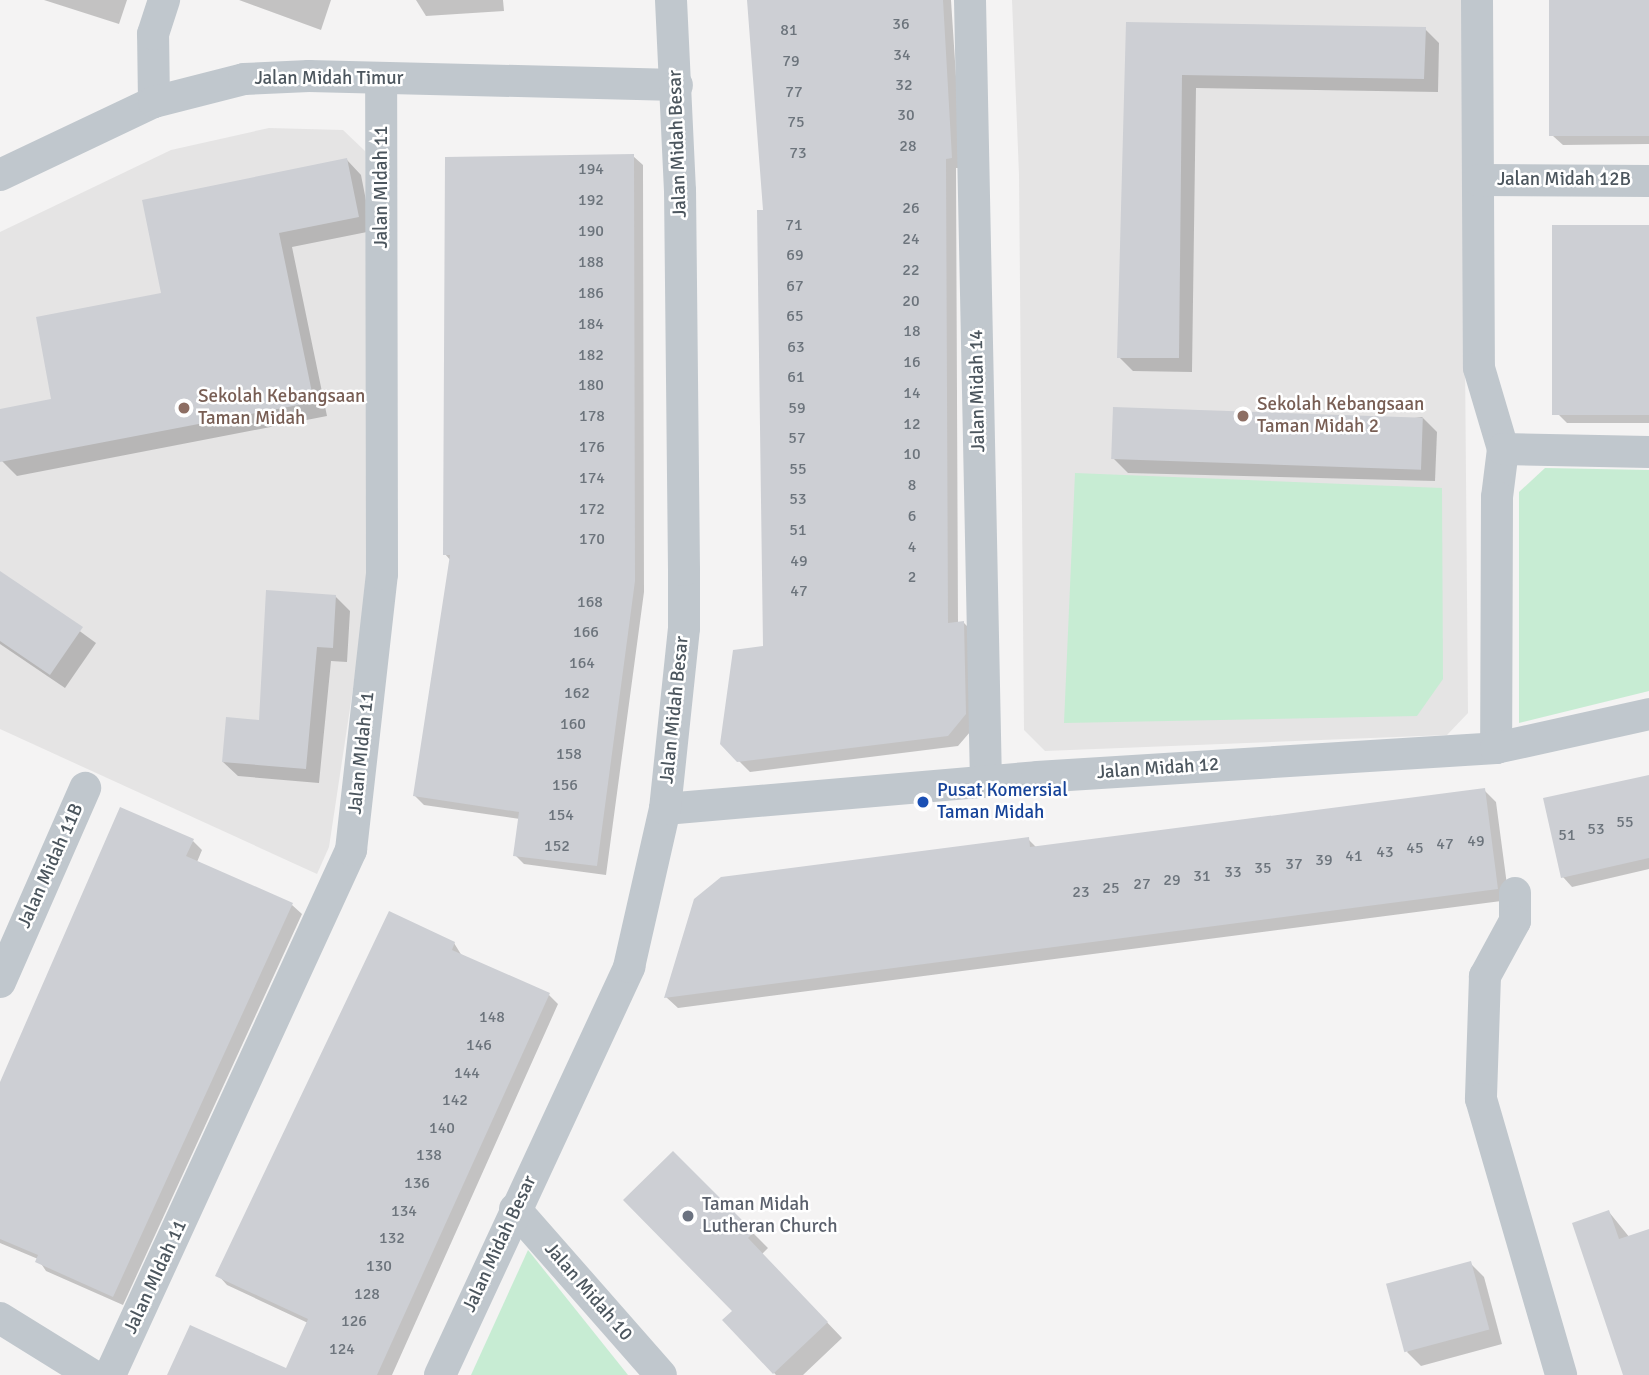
<!DOCTYPE html>
<html>
<head>
<meta charset="utf-8">
<style>
  body { margin:0 }
  #map { position:relative; width:1649px; height:1375px; overflow:hidden; background:#f4f3f3; font-family:Signika,sans-serif }
  div>[style] { position:absolute }
  .education>* { inset:0; background:#e5e4e4 }
  .green>* { inset:0; background:#c7ecd3 }
  .shadow>* { inset:0; background:#0003 }
  .building>* { inset:0; background:#cdcfd4; transform-origin:0 0 }
  .minor>* { height:32px; margin:-16px; padding:0 16px; transform-origin:16px; border-radius:16px; background:#c0c7cd }
  .dots>* { width:19px; height:19px; translate:-50% -50%; box-sizing:border-box; border:4px solid #fff; border-radius:50% }
  span { translate:-50% -50%; white-space:nowrap; text-align:center; line-height:1.15; -webkit-text-stroke:5px #fff; paint-order:stroke }
  .number-label { font-size:16px; color:#6c747c }
  .number-label span { -webkit-text-stroke-width:0 }
  .street-label { font-size:19px; color:#4c565e }
  .education-label { font-size:19px; color:#785e54 }
  .left { translate:0 -50%; text-align:left }
  .transit-label { font-size:19px; color:#164399 }
  .worship-label { font-size:19px; color:#5b616d }
</style>
</head>
<body>
<div id="map">
  <div class="education">
    <div style="clip-path:polygon(1012px 0,1462px 0,1468px 713px,1447px 735px,1045px 751px,1024px 730px,1019px 175px)"></div>
    <div style="clip-path:polygon(269px 128px,343px 130px,365px 151px,369px 583px,329px 847px,317px 874px,0 729px,0 232px,171px 150px)"></div>
  </div>
  <div class="green">
    <div style="clip-path:polygon(1545px 468px,1649px 470px,1649px 691px,1519px 723px,1519px 492px)"></div>
    <div style="clip-path:polygon(1075px 473px,1442px 488px,1443px 679px,1417px 716px,1064px 723px)"></div>
    <div style="clip-path:polygon(528px 1250px,628px 1375px,471px 1375px)"></div>
  </div>
  <div class="shadow">
    <div style="clip-path:polygon(44px 0,127px 0,119px 24px)"></div>
    <div style="clip-path:polygon(239px 0,331px 0,321px 30px)"></div>
    <div style="clip-path:polygon(416px 0,503px 0,504px 11px,426px 16px)"></div>
    <div style="clip-path:polygon(749px 0,951px 0,962px 168px,956px 168px,958px 623px,964px 623px,974px 633px,976px 725px,958px 746px,750px 772px,722px 744px,765px 648px,765px 212px)"></div>
    <div style="clip-path:polygon(1551px 0,1649px 0,1649px 144px,1563px 145px,1553px 136px)"></div>
    <div style="clip-path:polygon(1128px 24px,1425px 29px,1439px 43px,1438px 92px,1196px 88px,1192px 372px,1133px 371px,1119px 357px)"></div>
    <div style="clip-path:polygon(633px 156px,643px 165px,644px 592px,606px 875px,524px 864px,515px 855px,520px 819px,424px 805px,415px 796px,451px 561px,445px 554px)"></div>
    <div style="clip-path:polygon(347px 160px,361px 175px,372px 231px,292px 247px,327px 416px,17px 476px,2px 461px,0 411px,53px 401px,163px 294px)"></div>
    <div style="clip-path:polygon(1649px 226px,1649px 423px,1567px 423px,1558px 414px)"></div>
    <div style="clip-path:polygon(1422px 417px,1437px 432px,1435px 481px,1128px 473px,1113px 458px)"></div>
    <div style="clip-path:polygon(0 573px,96px 643px,65px 688px,0 644px)"></div>
    <div style="clip-path:polygon(335px 596px,350px 611px,347px 662px,331px 661px,319px 783px,238px 776px,223px 762px,260px 722px)"></div>
    <div style="clip-path:polygon(1649px 777px,1649px 869px,1572px 887px,1563px 877px)"></div>
    <div style="clip-path:polygon(1484px 790px,1496px 802px,1509px 900px,678px 1008px,666px 997px,1028px 839px,1037px 848px)"></div>
    <div style="clip-path:polygon(193px 841px,202px 850px,197px 862px,292px 905px,302px 914px,123px 1305px,46px 1271px,38px 1259px,0 1243px,0 1086px)"></div>
    <div style="clip-path:polygon(454px 943px,462px 956px,549px 995px,558px 1004px,392px 1375px,169px 1375px,287px 1370px,308px 1323px,227px 1285px,218px 1275px)"></div>
    <div style="clip-path:polygon(673px 1153px,768px 1248px,762px 1254px,842px 1338px,803px 1375px,776px 1375px,725px 1320px,734px 1311px)"></div>
    <div style="clip-path:polygon(1609px 1212px,1630px 1238px,1649px 1231px,1649px 1375px,1625px 1375px)"></div>
    <div style="clip-path:polygon(1470px 1263px,1484px 1277px,1502px 1344px,1421px 1366px,1407px 1352px)"></div>
  </div>
  <div class="building">
    <div style="clip-path:polygon(747px 0,943px 0,952px 158px,946px 159px,948px 623px,964px 621px,966px 714px,948px 736px,737px 762px,720px 744px,733px 650px,763px 646px,757px 210px,763px 210px)"></div>
    <div style="left:1549px;top:0;width:100px;height:136px"></div>
    <div style="clip-path:polygon(1126px 22px,1426px 27px,1424px 79px,1182px 75px,1179px 358px,1117px 358px)"></div>
    <div style="clip-path:polygon(634px 154px,635px 581px,597px 866px,513px 856px,519px 812px,413px 796px,450px 555px,443px 555px,445px 157px)"></div>
    <div style="clip-path:polygon(347px 158px,359px 217px,279px 233px,314px 402px,0 462px,0 409px,51px 399px,36px 317px,161px 293px,142px 200px)"></div>
    <div style="left:1552px;top:225px;width:97px;height:190px"></div>
    <div style="left:1113px;top:407px;width:310px;height:52px;rotate:2deg"></div>
    <div style="clip-path:polygon(0 571px,83px 627px,50px 675px,0 641px)"></div>
    <div style="clip-path:polygon(266px 590px,336px 595px,333px 648px,317px 647px,306px 769px,222px 762px,226px 717px,259px 720px)"></div>
    <div style="clip-path:polygon(1649px 775px,1649px 858px,1561px 878px,1543px 798px)"></div>
    <div style="clip-path:polygon(1485px 788px,1498px 889px,664px 998px,694px 899px,721px 877px,1029px 837px,1030px 847px)"></div>
    <div style="clip-path:polygon(120px 807px,194px 839px,186px 856px,293px 903px,113px 1297px,35px 1262px,38px 1255px,0 1239px,0 1082px)"></div>
    <div style="clip-path:polygon(389px 911px,455px 942px,452px 950px,550px 993px,377px 1375px,167px 1375px,190px 1325px,286px 1368px,308px 1319px,215px 1276px)"></div>
    <div style="clip-path:polygon(673px 1151px,754px 1232px,748px 1238px,828px 1322px,773px 1374px,722px 1320px,732px 1311px,623px 1200px)"></div>
    <div style="clip-path:polygon(1609px 1210px,1619px 1239px,1649px 1229px,1649px 1375px,1623px 1375px,1572px 1223px)"></div>
    <div style="left:1471px;top:1261px;width:71px;height:88px;rotate:75deg"></div>
  </div>
  <div class="minor">
    <div style="left:970px;top:0;width:782px;rotate:88.83deg"></div>
    <div style="left:1477px;top:0;width:368px;rotate:89.7deg"></div>
    <div style="left:1479px;top:368px;width:84px;rotate:73.5deg"></div>
    <div style="left:1503px;top:449px;width:48px;rotate:97.1deg"></div>
    <div style="left:1497px;top:497px;width:251px;rotate:90.2deg"></div>
    <div style="left:154px;top:102px;width:68px;rotate:-90.8deg"></div>
    <div style="left:153px;top:34px;width:36px;rotate:-72deg"></div>
    <div style="left:0;top:175px;width:170px;rotate:-25.4deg"></div>
    <div style="left:154px;top:102px;width:93px;rotate:-14.3deg"></div>
    <div style="left:244px;top:79px;width:65px;rotate:-2.6deg"></div>
    <div style="left:309px;top:76px;width:368px;rotate:1.4deg"></div>
    <div style="left:1478px;top:180px;width:171px;rotate:0.3deg"></div>
    <div style="left:1503px;top:449px;width:146px;rotate:1.2deg"></div>
    <div style="left:665px;top:809px;width:373px;rotate:-4.9deg"></div>
    <div style="left:1037px;top:777px;width:460px;rotate:-3.6deg"></div>
    <div style="left:1496px;top:748px;width:157px;rotate:-12.5deg"></div>
    <div style="left:1515px;top:893px;width:28px;rotate:90deg"></div>
    <div style="left:1515px;top:921px;width:63px;rotate:118.6deg"></div>
    <div style="left:1485px;top:976px;width:123px;rotate:91.9deg"></div>
    <div style="left:1481px;top:1099px;width:287px;rotate:73.8deg"></div>
    <div style="left:0;top:982px;width:212px;rotate:-66.3deg"></div>
    <div style="left:515px;top:1209px;width:221px;rotate:48.7deg"></div>
    <div style="left:0;top:1318px;width:108px;rotate:31.8deg"></div>
    <div style="left:110px;top:1375px;width:578px;rotate:-65.34deg"></div>
    <div style="left:351px;top:850px;width:278px;rotate:-83.6deg"></div>
    <div style="left:382px;top:574px;width:495px;rotate:-90.1deg"></div>
    <div style="left:440px;top:1375px;width:450px;rotate:-65.1deg"></div>
    <div style="left:629px;top:967px;width:162px;rotate:-77.2deg"></div>
    <div style="left:665px;top:809px;width:182px;rotate:-84deg"></div>
    <div style="left:684px;top:628px;width:58px;rotate:-90deg"></div>
    <div style="left:684px;top:570px;width:379px;rotate:-90.6deg"></div>
    <div style="left:680px;top:191px;width:191px;rotate:-92.7deg"></div>
  </div>
  <div class="dots">
    <div style="left:184px;top:408px;background:#8d6e63"></div>
    <div style="left:1243px;top:416px;background:#8d6e63"></div>
    <div style="left:923px;top:802px;background:#1a4fb4"></div>
    <div style="left:688px;top:1216px;background:#6b7280"></div>
  </div>
  <div class="number-label">
    <span style="left:901px;top:24px">36</span>
    <span style="left:789px;top:30px">81</span>
    <span style="left:902px;top:55px">34</span>
    <span style="left:791px;top:61px">79</span>
    <span style="left:904px;top:85px">32</span>
    <span style="left:794px;top:92px">77</span>
    <span style="left:906px;top:115px">30</span>
    <span style="left:796px;top:122px">75</span>
    <span style="left:908px;top:146px">28</span>
    <span style="left:798px;top:153px">73</span>
    <span style="left:591px;top:169px">194</span>
    <span style="left:591px;top:200px">192</span>
    <span style="left:911px;top:208px">26</span>
    <span style="left:794px;top:225px">71</span>
    <span style="left:591px;top:231px">190</span>
    <span style="left:911px;top:239px">24</span>
    <span style="left:795px;top:255px">69</span>
    <span style="left:591px;top:262px">188</span>
    <span style="left:911px;top:270px">22</span>
    <span style="left:795px;top:286px">67</span>
    <span style="left:591px;top:293px">186</span>
    <span style="left:911px;top:301px">20</span>
    <span style="left:795px;top:316px">65</span>
    <span style="left:591px;top:324px">184</span>
    <span style="left:912px;top:331px">18</span>
    <span style="left:796px;top:347px">63</span>
    <span style="left:591px;top:355px">182</span>
    <span style="left:912px;top:362px">16</span>
    <span style="left:796px;top:377px">61</span>
    <span style="left:591px;top:385px">180</span>
    <span style="left:912px;top:393px">14</span>
    <span style="left:797px;top:408px">59</span>
    <span style="left:592px;top:416px">178</span>
    <span style="left:912px;top:424px">12</span>
    <span style="left:797px;top:438px">57</span>
    <span style="left:592px;top:447px">176</span>
    <span style="left:912px;top:454px">10</span>
    <span style="left:798px;top:469px">55</span>
    <span style="left:592px;top:478px">174</span>
    <span style="left:912px;top:485px">8</span>
    <span style="left:798px;top:499px">53</span>
    <span style="left:592px;top:509px">172</span>
    <span style="left:912px;top:516px">6</span>
    <span style="left:798px;top:530px">51</span>
    <span style="left:592px;top:539px">170</span>
    <span style="left:912px;top:547px">4</span>
    <span style="left:799px;top:561px">49</span>
    <span style="left:912px;top:577px">2</span>
    <span style="left:799px;top:591px">47</span>
    <span style="left:590px;top:602px">168</span>
    <span style="left:586px;top:632px">166</span>
    <span style="left:582px;top:663px">164</span>
    <span style="left:577px;top:693px">162</span>
    <span style="left:573px;top:724px">160</span>
    <span style="left:569px;top:754px">158</span>
    <span style="left:565px;top:785px">156</span>
    <span style="left:561px;top:815px">154</span>
    <span style="left:1625px;top:822px">55</span>
    <span style="left:1596px;top:829px">53</span>
    <span style="left:1567px;top:835px">51</span>
    <span style="left:1476px;top:841px">49</span>
    <span style="left:1445px;top:844px">47</span>
    <span style="left:557px;top:846px">152</span>
    <span style="left:1415px;top:848px">45</span>
    <span style="left:1385px;top:852px">43</span>
    <span style="left:1354px;top:856px">41</span>
    <span style="left:1324px;top:860px">39</span>
    <span style="left:1294px;top:864px">37</span>
    <span style="left:1263px;top:868px">35</span>
    <span style="left:1233px;top:872px">33</span>
    <span style="left:1202px;top:876px">31</span>
    <span style="left:1172px;top:880px">29</span>
    <span style="left:1142px;top:884px">27</span>
    <span style="left:1111px;top:888px">25</span>
    <span style="left:1081px;top:892px">23</span>
    <span style="left:492px;top:1017px">148</span>
    <span style="left:479px;top:1045px">146</span>
    <span style="left:467px;top:1073px">144</span>
    <span style="left:455px;top:1100px">142</span>
    <span style="left:442px;top:1128px">140</span>
    <span style="left:429px;top:1155px">138</span>
    <span style="left:417px;top:1183px">136</span>
    <span style="left:404px;top:1211px">134</span>
    <span style="left:392px;top:1238px">132</span>
    <span style="left:379px;top:1266px">130</span>
    <span style="left:367px;top:1294px">128</span>
    <span style="left:354px;top:1321px">126</span>
    <span style="left:342px;top:1349px">124</span>
  </div>
  <div class="street-label">
    <span style="left:329px;top:79px">Jalan Midah Timur</span>
    <span style="left:678px;top:144px;rotate:-92deg">Jalan Midah Besar</span>
    <span style="left:1564px;top:180px">Jalan Midah 12B</span>
    <span style="left:382px;top:187px;rotate:-90deg">Jalan MIdah 11</span>
    <span style="left:978px;top:391px;rotate:-91deg">Jalan Midah 14</span>
    <span style="left:675px;top:710px;rotate:-84deg">Jalan Midah Besar</span>
    <span style="left:362px;top:753px;rotate:-84deg">Jalan MIdah 11</span>
    <span style="left:1158px;top:769px;rotate:-4deg">Jalan Midah 12</span>
    <span style="left:51px;top:866px;rotate:-66deg">Jalan Midah 11B</span>
    <span style="left:500px;top:1244px;rotate:-65deg">Jalan Midah Besar</span>
    <span style="left:156px;top:1277px;rotate:-65deg">Jalan MIdah 11</span>
    <span style="left:588px;top:1292px;rotate:49deg">Jalan Midah 10</span>
  </div>
  <div class="education-label">
    <span class="left" style="left:198px;top:408px">Sekolah Kebangsaan<br>Taman Midah</span>
    <span class="left" style="left:1257px;top:416px">Sekolah Kebangsaan<br>Taman Midah 2</span>
  </div>
  <div class="transit-label">
    <span class="left" style="left:937px;top:802px">Pusat Komersial<br>Taman Midah</span>
  </div>
  <div class="worship-label">
    <span class="left" style="left:702px;top:1216px">Taman Midah<br>Lutheran Church</span>
  </div>
</div>
</body>
</html>
